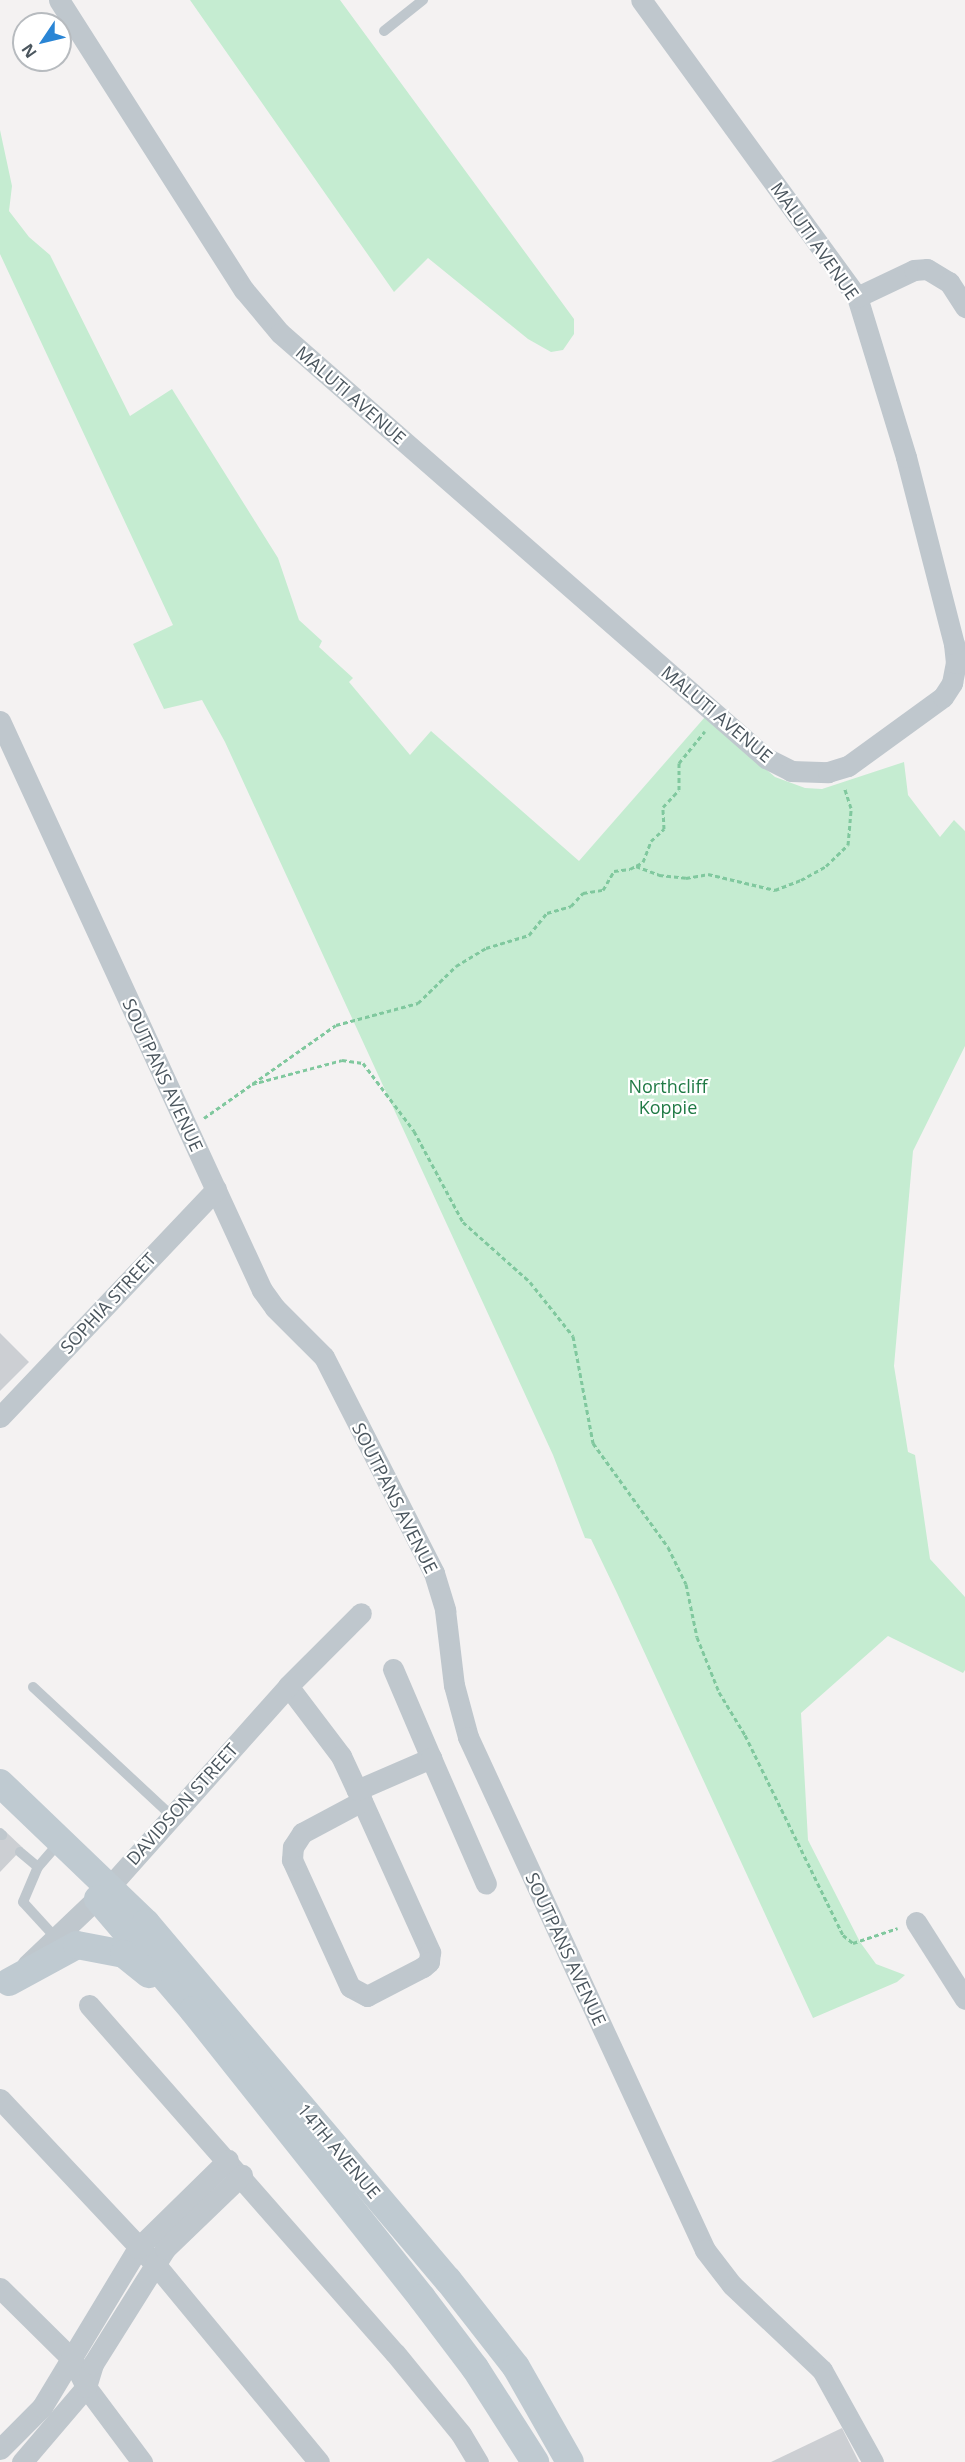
<!DOCTYPE html>
<html>
<head>
<meta charset="utf-8">
<style>
  body { margin:0 }
  #map { position:relative; width:965px; height:2462px; overflow:hidden; background:#f4f2f2; font-family:"Open Sans",sans-serif }
  div>[style] { position:absolute }
  .green>* { inset:0; background:#c5ecd1 }
  .building>* { inset:0; background:#cccfd3 }
  .path>* { height:3px; margin-top:-1.5px; transform-origin:0; background:repeating-linear-gradient(90deg,#80c89e 0 4.5px,transparent 0 7.5px) }
  .service>* { height:10px; margin:-5px; padding:0 5px; transform-origin:5px; border-radius:5px; background:#bfc7cd }
  .minor>* { height:21px; margin:-10.5px; padding:0 10.5px; transform-origin:10.5px; border-radius:10.5px; background:#bfc7cd }
  .secondary>* { height:28px; margin:-14px; padding:0 14px; transform-origin:14px; border-radius:14px; background:#bfcad1 }
  span { translate:-50% -50%; white-space:nowrap; text-align:center; line-height:1.15; -webkit-text-stroke:4.5px #fff; paint-order:stroke }
  .street-label { font-size:18px; color:#4b565e }
  .park-label { font-size:18px; color:#207a45 }
  .north { position:absolute; left:12px; top:12px; width:60px; height:60px; box-sizing:border-box; background:#fff; border:2px solid #b7bbbf; border-radius:50%; rotate:235deg; font-size:16px; font-weight:700; line-height:24px; text-align:center; color:#4b565e }
  .north::after { content:''; display:block; margin:auto; width:21px; height:27px; background:#2a85d5; clip-path:polygon(50% 0,100% 100%,50% 72%,0 100%) }
</style>
</head>
<body>
<div id="map">
  <div class="green">
    <div style="clip-path:polygon(190px 0,340px 0,574px 319px,574px 334px,563px 350px,551px 352px,528px 339px,428px 258px,394px 292px)"></div>
    <div style="clip-path:polygon(0 130px,12px 186px,9px 211px,29px 237px,50px 255px,130px 416px,172px 389px,278px 558px,299px 620px,322px 641px,319px 647px,353px 678px,349px 682px,410px 755px,431px 731px,579px 861px,705px 717px,775px 777px,805px 788px,822px 789px,904px 762px,908px 795px,940px 837px,954px 820px,965px 831px,965px 1046px,913px 1151px,894px 1366px,908px 1452px,915px 1455px,930px 1559px,965px 1597px,965px 1670px,963px 1673px,888px 1636px,801px 1713px,808px 1840px,860px 1942px,876px 1964px,905px 1975px,897px 1982px,813px 2018px,617px 1593px,591px 1539px,585px 1538px,553px 1455px,225px 742px,202px 700px,164px 709px,133px 644px,173px 625px,0 254px)"></div>
  </div>
  <div class="building">
    <div style="clip-path:polygon(0 1333px,29px 1362px,0 1391px)"></div>
    <div style="clip-path:polygon(5px 1831px,23px 1848px,0 1872px,0 1837px)"></div>
    <div style="clip-path:polygon(842px 2428px,859px 2462px,771px 2462px)"></div>
  </div>
  <div class="path">
    <div style="left:636px;top:866px;width:25px;rotate:21deg"></div>
    <div style="left:659px;top:875px;width:27px;rotate:6deg"></div>
    <div style="left:686px;top:878px;width:22px;rotate:-10deg"></div>
    <div style="left:708px;top:874px;width:69px;rotate:13.4deg"></div>
    <div style="left:775px;top:890px;width:28px;rotate:-21deg"></div>
    <div style="left:801px;top:880px;width:29px;rotate:-29deg"></div>
    <div style="left:826px;top:866px;width:30px;rotate:-44deg"></div>
    <div style="left:848px;top:845px;width:37px;rotate:-85deg"></div>
    <div style="left:851px;top:808px;width:22px;rotate:-108deg"></div>
    <div style="left:252px;top:1084px;width:93px;rotate:-14.9deg"></div>
    <div style="left:342px;top:1060px;width:21px;rotate:8deg"></div>
    <div style="left:363px;top:1063px;width:85px;rotate:53.1deg"></div>
    <div style="left:414px;top:1131px;width:103px;rotate:61.7deg"></div>
    <div style="left:463px;top:1222px;width:90px;rotate:41.8deg"></div>
    <div style="left:530px;top:1282px;width:69px;rotate:51.5deg"></div>
    <div style="left:573px;top:1336px;width:109px;rotate:79.4deg"></div>
    <div style="left:593px;top:1443px;width:128px;rotate:54.2deg"></div>
    <div style="left:668px;top:1547px;width:41px;rotate:64.1deg"></div>
    <div style="left:686px;top:1584px;width:54px;rotate:78.3deg"></div>
    <div style="left:697px;top:1637px;width:59px;rotate:68.2deg"></div>
    <div style="left:719px;top:1692px;width:50px;rotate:58.8deg"></div>
    <div style="left:745px;top:1735px;width:223px;rotate:63.9deg"></div>
    <div style="left:843px;top:1935px;width:13px;rotate:39deg"></div>
    <div style="left:853px;top:1943px;width:47px;rotate:-18.4deg"></div>
    <div style="left:204px;top:1118px;width:161px;rotate:-35.2deg"></div>
    <div style="left:336px;top:1025px;width:85px;rotate:-15deg"></div>
    <div style="left:418px;top:1003px;width:53px;rotate:-44.2deg"></div>
    <div style="left:456px;top:966px;width:35px;rotate:-31deg"></div>
    <div style="left:486px;top:948px;width:45px;rotate:-16.8deg"></div>
    <div style="left:529px;top:935px;width:28px;rotate:-51deg"></div>
    <div style="left:547px;top:913px;width:25px;rotate:-16deg"></div>
    <div style="left:571px;top:906px;width:18px;rotate:-47deg"></div>
    <div style="left:583px;top:893px;width:20px;rotate:-9deg"></div>
    <div style="left:603px;top:890px;width:22px;rotate:-60deg"></div>
    <div style="left:614px;top:871px;width:16px;rotate:-7deg"></div>
    <div style="left:630px;top:869px;width:15px;rotate:-28deg"></div>
    <div style="left:643px;top:862px;width:22px;rotate:-69deg"></div>
    <div style="left:651px;top:841px;width:18px;rotate:-43deg"></div>
    <div style="left:664px;top:829px;width:22px;rotate:-93deg"></div>
    <div style="left:663px;top:807px;width:23px;rotate:-47deg"></div>
    <div style="left:679px;top:790px;width:27px;rotate:-90deg"></div>
    <div style="left:679px;top:763px;width:41px;rotate:-50.9deg"></div>
  </div>
  <div class="service">
    <div style="left:384px;top:31px;width:50px;rotate:-38.5deg"></div>
    <div style="left:33px;top:1687px;width:190px;rotate:42.9deg"></div>
    <div style="left:0;top:1833px;width:3px;rotate:45deg"></div>
    <div style="left:20px;top:1852px;width:23px;rotate:40deg"></div>
    <div style="left:55px;top:1937px;width:47px;rotate:-132.4deg"></div>
    <div style="left:23px;top:1902px;width:38px;rotate:-67deg"></div>
    <div style="left:38px;top:1867px;width:33px;rotate:-49deg"></div>
  </div>
  <div class="minor">
    <div style="left:59px;top:0;width:344px;rotate:57.5deg"></div>
    <div style="left:244px;top:290px;width:56px;rotate:50.1deg"></div>
    <div style="left:280px;top:333px;width:646px;rotate:41.17deg"></div>
    <div style="left:766px;top:758px;width:28px;rotate:27deg"></div>
    <div style="left:791px;top:771px;width:37px;rotate:2deg"></div>
    <div style="left:828px;top:772px;width:21px;rotate:-17deg"></div>
    <div style="left:848px;top:766px;width:117px;rotate:-36deg"></div>
    <div style="left:943px;top:697px;width:17px;rotate:-57deg"></div>
    <div style="left:952px;top:683px;width:20px;rotate:-79deg"></div>
    <div style="left:956px;top:663px;width:19px;rotate:-96deg"></div>
    <div style="left:954px;top:644px;width:193px;rotate:-104.4deg"></div>
    <div style="left:906px;top:457px;width:167px;rotate:-107deg"></div>
    <div style="left:857px;top:297px;width:367px;rotate:-126deg"></div>
    <div style="left:857px;top:297px;width:63px;rotate:-25.3deg"></div>
    <div style="left:914px;top:270px;width:13px;rotate:-4deg"></div>
    <div style="left:927px;top:269px;width:26px;rotate:31deg"></div>
    <div style="left:949px;top:282px;width:30px;rotate:57deg"></div>
    <div style="left:0;top:721px;width:626px;rotate:65.28deg"></div>
    <div style="left:262px;top:1290px;width:22px;rotate:54deg"></div>
    <div style="left:275px;top:1308px;width:69px;rotate:45deg"></div>
    <div style="left:324px;top:1357px;width:242px;rotate:63deg"></div>
    <div style="left:434px;top:1573px;width:39px;rotate:73deg"></div>
    <div style="left:445px;top:1610px;width:76px;rotate:83.2deg"></div>
    <div style="left:454px;top:1685px;width:54px;rotate:74.9deg"></div>
    <div style="left:468px;top:1737px;width:565px;rotate:65.2deg"></div>
    <div style="left:705px;top:2250px;width:44px;rotate:52.4deg"></div>
    <div style="left:732px;top:2285px;width:124px;rotate:43.4deg"></div>
    <div style="left:822px;top:2370px;width:105px;rotate:61deg"></div>
    <div style="left:0;top:1417px;width:314px;rotate:-46.5deg"></div>
    <div style="left:393px;top:1669px;width:97px;rotate:66.9deg"></div>
    <div style="left:288px;top:1686px;width:88px;rotate:52.9deg"></div>
    <div style="left:341px;top:1756px;width:38px;rotate:65deg"></div>
    <div style="left:357px;top:1790px;width:178px;rotate:65.7deg"></div>
    <div style="left:430px;top:1952px;width:10px;rotate:96deg"></div>
    <div style="left:429px;top:1962px;width:8px;rotate:140deg"></div>
    <div style="left:423px;top:1967px;width:63px;rotate:152.6deg"></div>
    <div style="left:367px;top:1996px;width:19px;rotate:-152deg"></div>
    <div style="left:350px;top:1987px;width:140px;rotate:-114.5deg"></div>
    <div style="left:292px;top:1860px;width:13px;rotate:-86deg"></div>
    <div style="left:293px;top:1847px;width:17px;rotate:-57deg"></div>
    <div style="left:302px;top:1833px;width:68px;rotate:-28.1deg"></div>
    <div style="left:357px;top:1790px;width:81px;rotate:-23.4deg"></div>
    <div style="left:431px;top:1758px;width:137px;rotate:66.4deg"></div>
    <div style="left:916px;top:1922px;width:91px;rotate:57.5deg"></div>
    <div style="left:27px;top:1965px;width:116px;rotate:-43.6deg"></div>
    <div style="left:111px;top:1885px;width:266px;rotate:-48.3deg"></div>
    <div style="left:288px;top:1686px;width:103px;rotate:-45deg"></div>
    <div style="left:89px;top:2005px;width:463px;rotate:48.7deg"></div>
    <div style="left:395px;top:2353px;width:104px;rotate:50.8deg"></div>
    <div style="left:461px;top:2434px;width:33px;rotate:59deg"></div>
    <div style="left:0;top:2099px;width:226px;rotate:46.8deg"></div>
    <div style="left:155px;top:2264px;width:257px;rotate:50.4deg"></div>
    <div style="left:0;top:2288px;width:101px;rotate:44.6deg"></div>
    <div style="left:72px;top:2359px;width:31px;rotate:63deg"></div>
    <div style="left:86px;top:2387px;width:94px;rotate:53.3deg"></div>
    <div style="left:0;top:2449px;width:59px;rotate:-45deg"></div>
    <div style="left:42px;top:2407px;width:186px;rotate:-58.9deg"></div>
    <div style="left:138px;top:2248px;width:126px;rotate:-44.4deg"></div>
    <div style="left:22px;top:2462px;width:99px;rotate:-49.5deg"></div>
    <div style="left:86px;top:2387px;width:24px;rotate:-73deg"></div>
    <div style="left:93px;top:2364px;width:136px;rotate:-57.9deg"></div>
    <div style="left:165px;top:2249px;width:107px;rotate:-43.9deg"></div>
  </div>
  <div class="secondary">
    <div style="left:0;top:1783px;width:202px;rotate:43.8deg"></div>
    <div style="left:146px;top:1923px;width:468px;rotate:49.8deg"></div>
    <div style="left:448px;top:2280px;width:110px;rotate:52deg"></div>
    <div style="left:516px;top:2367px;width:109px;rotate:60.4deg"></div>
    <div style="left:98px;top:1899px;width:146px;rotate:49.4deg"></div>
    <div style="left:193px;top:2010px;width:368px;rotate:51.5deg"></div>
    <div style="left:422px;top:2298px;width:88px;rotate:52.9deg"></div>
    <div style="left:475px;top:2368px;width:112px;rotate:57.4deg"></div>
    <div style="left:9px;top:1982px;width:77px;rotate:-28.6deg"></div>
    <div style="left:77px;top:1945px;width:48px;rotate:10.8deg"></div>
    <div style="left:124px;top:1954px;width:32px;rotate:39deg"></div>
  </div>
  <div class="street-label">
    <span style="left:815px;top:241px;rotate:55deg">MALUTI AVENUE</span>
    <span style="left:351px;top:395px;rotate:41deg">MALUTI AVENUE</span>
    <span style="left:717px;top:714px;rotate:40deg">MALUTI AVENUE</span>
    <span style="left:163px;top:1075px;rotate:65deg">SOUTPANS AVENUE</span>
    <span style="left:108px;top:1303px;rotate:-47deg">SOPHIA STREET</span>
    <span style="left:395px;top:1498px;rotate:63deg">SOUTPANS AVENUE</span>
    <span style="left:182px;top:1804px;rotate:-48deg">DAVIDSON STREET</span>
    <span style="left:566px;top:1949px;rotate:65deg">SOUTPANS AVENUE</span>
    <span style="left:339px;top:2151px;rotate:50deg">14TH AVENUE</span>
  </div>
  <div class="park-label">
    <span style="left:668px;top:1097px">Northcliff<br>Koppie</span>
  </div>
  <div class="north">N</div>
</div>
</body>
</html>
